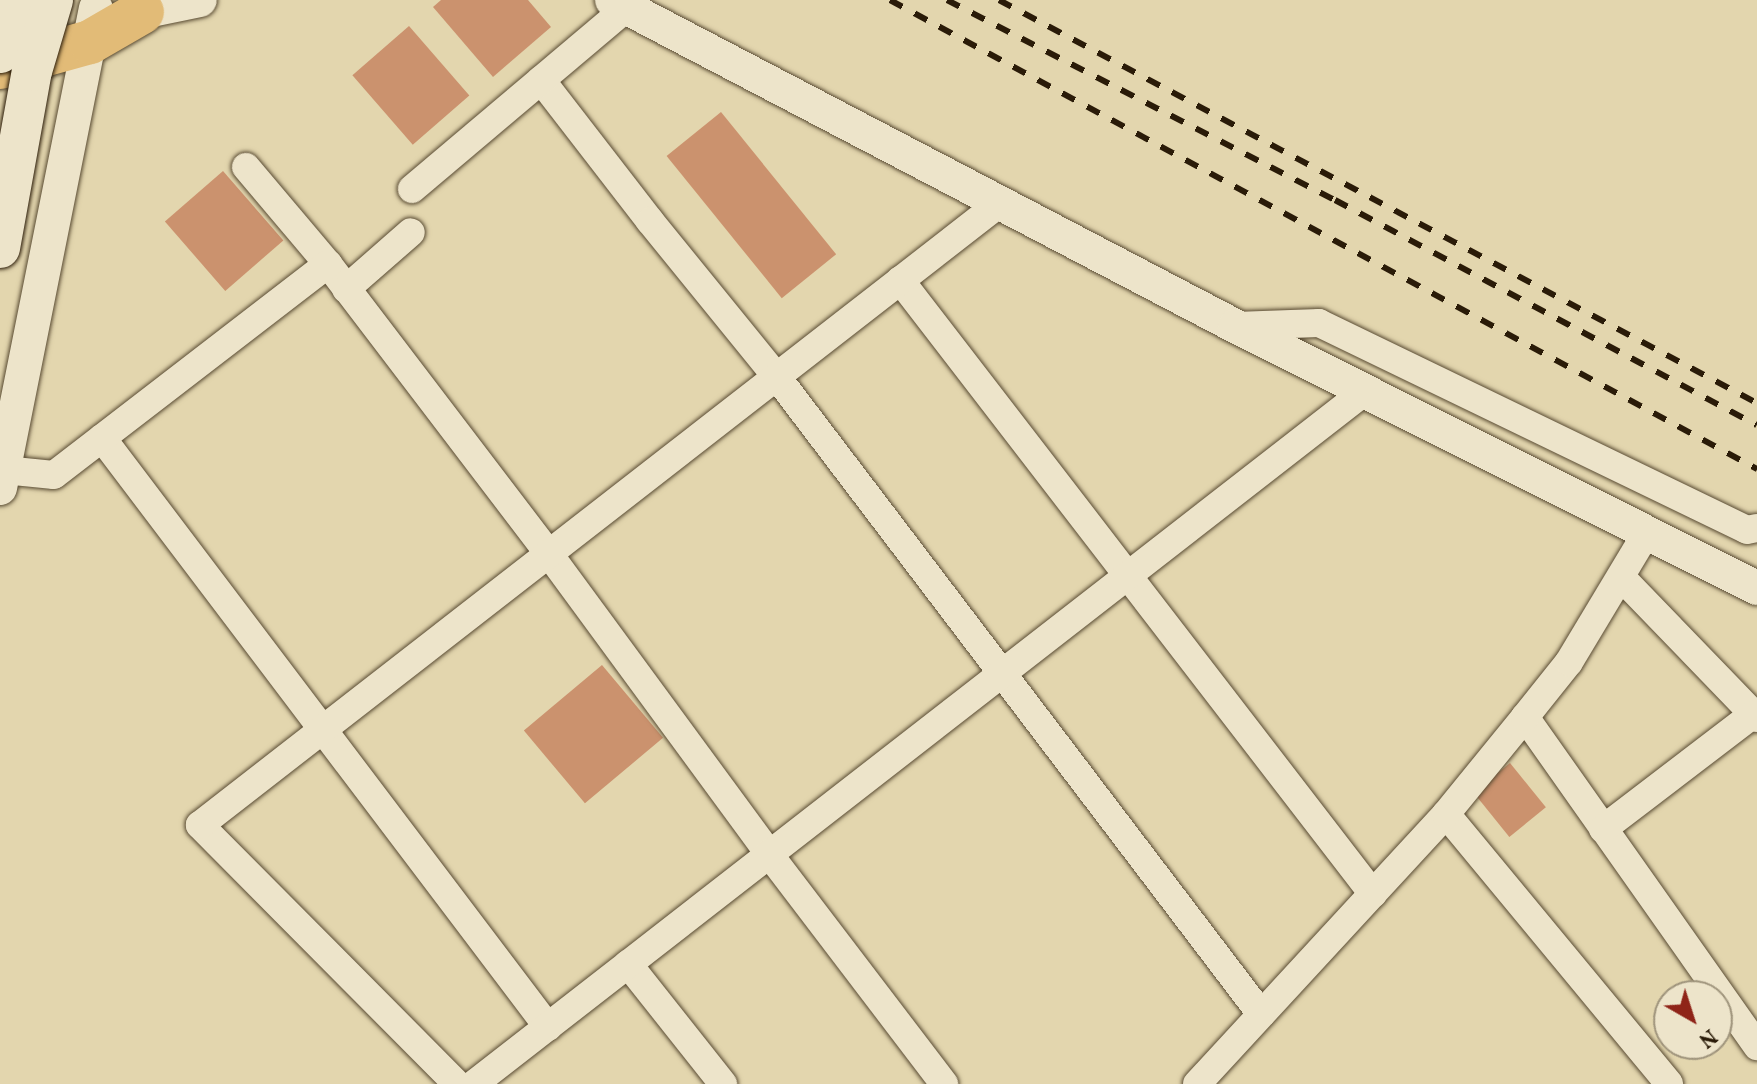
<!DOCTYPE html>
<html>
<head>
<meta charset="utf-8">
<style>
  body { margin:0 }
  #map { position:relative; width:1757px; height:1084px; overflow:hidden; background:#e3d6ae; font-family:Vollkorn,serif }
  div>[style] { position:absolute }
  .building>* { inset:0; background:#cb926e; transform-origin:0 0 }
  .roads { filter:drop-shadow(0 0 2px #584a32) drop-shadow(0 0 2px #584a32) }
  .minor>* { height:28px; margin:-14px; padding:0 14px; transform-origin:14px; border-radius:14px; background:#ede4ca }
  .tertiary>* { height:34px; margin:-17px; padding:0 17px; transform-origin:17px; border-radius:17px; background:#ede4ca }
  .primary>* { height:44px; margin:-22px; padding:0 22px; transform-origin:22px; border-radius:22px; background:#e2bb77 }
  .rail>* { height:6px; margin-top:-3px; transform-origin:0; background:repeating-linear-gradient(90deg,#2a1b08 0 14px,transparent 0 28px) }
  .bridges { filter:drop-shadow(0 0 2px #2a1b08) drop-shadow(0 0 2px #2a1b08) }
  .secondary-bridge>* { height:40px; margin:-20px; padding:0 20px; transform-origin:20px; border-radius:20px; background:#ede4ca }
  span { translate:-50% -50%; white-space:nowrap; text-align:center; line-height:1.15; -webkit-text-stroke:6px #ede4ca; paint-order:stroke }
  .north { position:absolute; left:1653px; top:980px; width:80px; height:80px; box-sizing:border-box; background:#ede4ca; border:2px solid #9f947c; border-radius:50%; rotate:141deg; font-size:22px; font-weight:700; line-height:32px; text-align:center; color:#2a1b08 }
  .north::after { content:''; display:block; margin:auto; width:28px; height:36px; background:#8f2418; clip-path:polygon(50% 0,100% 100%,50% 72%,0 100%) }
</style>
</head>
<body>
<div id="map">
  <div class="building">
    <div style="clip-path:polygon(441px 0,528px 0,551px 27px,493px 77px,433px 7px)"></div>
    <div style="left:409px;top:26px;width:92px;height:75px;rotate:49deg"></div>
    <div style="left:721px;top:112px;width:183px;height:70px;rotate:51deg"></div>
    <div style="left:223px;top:171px;width:92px;height:77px;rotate:49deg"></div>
    <div style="left:602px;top:665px;width:95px;height:102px;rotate:50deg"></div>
    <div style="left:1510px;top:763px;width:57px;height:47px;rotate:51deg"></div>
  </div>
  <div class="roads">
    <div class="minor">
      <div style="left:541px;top:80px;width:178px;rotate:52.3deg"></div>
      <div style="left:650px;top:221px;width:201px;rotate:50.9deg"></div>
      <div style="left:777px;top:377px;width:800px;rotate:52.77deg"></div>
      <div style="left:246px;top:167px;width:127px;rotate:49.8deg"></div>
      <div style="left:328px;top:264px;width:365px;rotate:52.7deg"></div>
      <div style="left:549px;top:554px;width:372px;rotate:53.7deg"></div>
      <div style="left:769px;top:854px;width:289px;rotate:52.7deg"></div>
      <div style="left:412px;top:189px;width:282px;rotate:-40.2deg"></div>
      <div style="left:900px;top:280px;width:775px;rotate:52.39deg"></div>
      <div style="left:346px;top:289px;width:86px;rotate:-41.2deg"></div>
      <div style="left:1235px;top:326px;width:84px;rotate:-2deg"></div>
      <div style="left:1319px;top:323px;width:475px;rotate:25.8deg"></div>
      <div style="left:1747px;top:530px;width:10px;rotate:-11deg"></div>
      <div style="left:102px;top:438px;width:739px;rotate:52.87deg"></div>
      <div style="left:4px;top:470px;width:50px;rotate:5.7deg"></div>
      <div style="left:54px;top:475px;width:346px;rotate:-37.6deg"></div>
      <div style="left:1621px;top:577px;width:196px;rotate:46deg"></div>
      <div style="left:1525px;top:717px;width:403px;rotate:54.8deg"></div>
      <div style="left:1446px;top:814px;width:350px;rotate:50.4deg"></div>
      <div style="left:1603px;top:829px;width:188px;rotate:-37.4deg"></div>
      <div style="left:628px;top:964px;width:153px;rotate:51.6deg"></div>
      <div style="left:457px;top:1084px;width:365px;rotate:-134.8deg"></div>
      <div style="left:200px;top:825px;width:1013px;rotate:-37.87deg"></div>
      <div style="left:474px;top:1084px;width:1127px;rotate:-37.87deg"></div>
      <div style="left:1197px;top:1084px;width:367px;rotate:-47.3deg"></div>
      <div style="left:1446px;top:814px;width:125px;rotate:-50.8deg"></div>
      <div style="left:1525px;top:717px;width:70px;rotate:-51.3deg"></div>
      <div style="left:1569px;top:662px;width:149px;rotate:-59deg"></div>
    </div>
    <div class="tertiary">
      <div style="left:612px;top:0;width:703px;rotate:27.62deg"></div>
      <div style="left:1235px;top:326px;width:584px;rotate:26.65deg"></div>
      <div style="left:142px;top:12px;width:59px;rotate:-11.7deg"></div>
      <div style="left:0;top:488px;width:489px;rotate:-78.7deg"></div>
    </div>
    <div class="primary">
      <div style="left:0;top:67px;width:93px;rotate:-15.5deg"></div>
      <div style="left:90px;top:42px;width:60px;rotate:-30deg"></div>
    </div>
  </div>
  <div class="rail">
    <div style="left:890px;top:0;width:986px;rotate:28.41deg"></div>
    <div style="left:947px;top:0;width:437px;rotate:27.3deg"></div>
    <div style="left:1335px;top:200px;width:478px;rotate:28.1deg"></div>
    <div style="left:999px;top:0;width:858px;rotate:28deg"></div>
  </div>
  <div class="bridges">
    <div class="secondary-bridge">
      <div style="left:0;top:53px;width:55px;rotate:-73.2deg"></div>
      <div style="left:0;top:248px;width:180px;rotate:-79.8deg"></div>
      <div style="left:32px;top:71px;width:74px;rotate:-73.5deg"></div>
    </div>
  </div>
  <div class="north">N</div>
</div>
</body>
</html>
